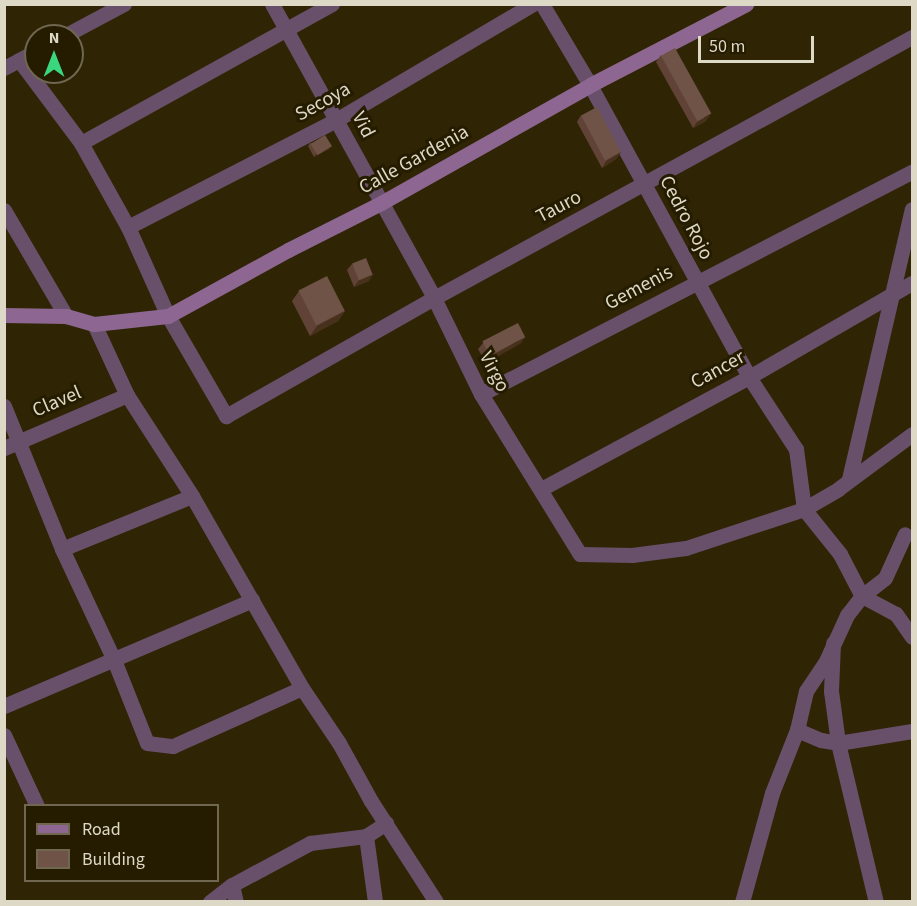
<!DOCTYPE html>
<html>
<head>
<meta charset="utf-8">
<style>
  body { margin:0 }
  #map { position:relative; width:917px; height:906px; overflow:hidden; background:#2f2505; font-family:"Source Sans 3",sans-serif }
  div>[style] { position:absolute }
  .street>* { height:15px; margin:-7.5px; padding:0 7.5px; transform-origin:7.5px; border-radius:7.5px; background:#68506b }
  .secondary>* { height:15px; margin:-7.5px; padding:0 7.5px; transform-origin:7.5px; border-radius:7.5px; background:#8d6792 }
  .wall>* { inset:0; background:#604336 }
  .shaded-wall>* { inset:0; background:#47301c }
  .building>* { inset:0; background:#6e5346; transform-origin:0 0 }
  span { translate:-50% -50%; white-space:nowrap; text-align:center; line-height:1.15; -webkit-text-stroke:6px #251c00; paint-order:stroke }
  .street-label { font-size:20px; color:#ded8c7 }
  .frame { position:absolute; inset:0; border:6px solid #ded8c7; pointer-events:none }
  .legend { position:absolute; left:24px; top:804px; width:195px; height:78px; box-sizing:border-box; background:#251c00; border:2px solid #6f6750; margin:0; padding:8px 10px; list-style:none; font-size:18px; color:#ded8c7 }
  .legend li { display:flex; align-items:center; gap:12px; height:30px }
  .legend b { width:30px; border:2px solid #6f6750 }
  .north { position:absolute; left:24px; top:24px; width:60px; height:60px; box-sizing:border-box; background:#251c00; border:2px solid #6f6750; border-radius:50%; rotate:0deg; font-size:16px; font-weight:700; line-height:24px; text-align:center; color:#ded8c7 }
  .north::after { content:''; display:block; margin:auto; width:21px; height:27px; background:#3bd77e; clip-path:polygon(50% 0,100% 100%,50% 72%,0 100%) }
  .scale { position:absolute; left:698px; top:36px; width:116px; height:27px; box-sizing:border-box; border:3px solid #ded8c7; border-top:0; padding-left:8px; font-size:18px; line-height:21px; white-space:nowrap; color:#ded8c7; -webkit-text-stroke:4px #251c00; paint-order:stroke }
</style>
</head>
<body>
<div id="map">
  <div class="street">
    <div style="left:272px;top:4px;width:336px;rotate:61.1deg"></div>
    <div style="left:434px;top:298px;width:107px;rotate:63.9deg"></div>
    <div style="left:481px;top:394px;width:188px;rotate:58.3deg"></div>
    <div style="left:580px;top:554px;width:52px;rotate:1.1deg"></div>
    <div style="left:632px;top:555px;width:54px;rotate:-7.4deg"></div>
    <div style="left:686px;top:548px;width:124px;rotate:-18.3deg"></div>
    <div style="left:804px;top:509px;width:39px;rotate:-30deg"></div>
    <div style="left:838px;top:489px;width:92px;rotate:-36.6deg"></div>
    <div style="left:542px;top:4px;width:94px;rotate:59.3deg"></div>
    <div style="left:590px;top:85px;width:332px;rotate:61.4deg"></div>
    <div style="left:749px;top:377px;width:86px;rotate:56.9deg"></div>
    <div style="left:796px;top:449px;width:61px;rotate:82.4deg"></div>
    <div style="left:804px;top:509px;width:58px;rotate:51.3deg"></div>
    <div style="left:840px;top:554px;width:47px;rotate:62.4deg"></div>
    <div style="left:862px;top:596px;width:38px;rotate:28deg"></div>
    <div style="left:896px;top:614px;width:28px;rotate:55deg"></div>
    <div style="left:64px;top:36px;width:68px;rotate:-28.1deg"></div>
    <div style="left:19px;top:60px;width:104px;rotate:53.2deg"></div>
    <div style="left:81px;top:143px;width:96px;rotate:60.8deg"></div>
    <div style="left:128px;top:227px;width:98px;rotate:65.8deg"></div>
    <div style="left:168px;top:316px;width:116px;rotate:59.9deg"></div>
    <div style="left:226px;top:416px;width:239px;rotate:-29.6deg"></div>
    <div style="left:434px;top:298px;width:545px;rotate:-28.64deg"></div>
    <div style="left:4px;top:68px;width:36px;rotate:-28deg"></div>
    <div style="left:81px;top:143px;width:287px;rotate:-29deg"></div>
    <div style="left:4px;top:210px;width:123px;rotate:59.7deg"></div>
    <div style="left:128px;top:227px;width:234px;rotate:-27.2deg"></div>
    <div style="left:336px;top:120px;width:229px;rotate:-30.5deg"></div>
    <div style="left:94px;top:324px;width:78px;rotate:65.1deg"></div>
    <div style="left:127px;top:395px;width:120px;rotate:57.2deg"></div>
    <div style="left:192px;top:496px;width:221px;rotate:60.2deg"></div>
    <div style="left:302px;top:688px;width:66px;rotate:56.1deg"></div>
    <div style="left:339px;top:743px;width:66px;rotate:61.1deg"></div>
    <div style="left:371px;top:801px;width:120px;rotate:57.2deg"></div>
    <div style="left:481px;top:394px;width:485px;rotate:-27.3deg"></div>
    <div style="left:4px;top:406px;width:154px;rotate:67.9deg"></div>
    <div style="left:62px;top:549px;width:123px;rotate:64.9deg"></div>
    <div style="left:114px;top:660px;width:89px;rotate:68.3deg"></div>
    <div style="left:147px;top:743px;width:26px;rotate:7deg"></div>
    <div style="left:173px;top:746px;width:141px;rotate:-24.2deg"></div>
    <div style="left:4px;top:448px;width:134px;rotate:-23.3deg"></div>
    <div style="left:849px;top:479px;width:277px;rotate:-76.9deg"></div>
    <div style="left:541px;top:489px;width:236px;rotate:-28.3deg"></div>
    <div style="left:749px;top:377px;width:188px;rotate:-30deg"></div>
    <div style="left:62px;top:549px;width:140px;rotate:-22.2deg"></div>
    <div style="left:833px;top:643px;width:48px;rotate:92.4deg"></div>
    <div style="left:831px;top:691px;width:52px;rotate:82.3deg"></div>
    <div style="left:838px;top:743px;width:163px;rotate:76.6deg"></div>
    <div style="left:4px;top:706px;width:270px;rotate:-23.1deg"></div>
    <div style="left:797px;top:730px;width:40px;rotate:-77deg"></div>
    <div style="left:806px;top:691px;width:34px;rotate:-56deg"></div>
    <div style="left:825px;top:663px;width:53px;rotate:-65.4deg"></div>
    <div style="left:847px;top:615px;width:24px;rotate:-52deg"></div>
    <div style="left:862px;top:596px;width:29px;rotate:-38deg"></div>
    <div style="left:885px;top:578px;width:48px;rotate:-65.6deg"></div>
    <div style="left:4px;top:735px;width:78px;rotate:65.1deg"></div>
    <div style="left:366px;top:836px;width:67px;rotate:82.2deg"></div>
    <div style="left:232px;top:885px;width:17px;rotate:77deg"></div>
    <div style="left:210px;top:902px;width:28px;rotate:-38deg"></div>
    <div style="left:232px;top:885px;width:89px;rotate:-28.3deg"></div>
    <div style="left:310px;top:843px;width:56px;rotate:-7.1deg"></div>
    <div style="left:366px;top:836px;width:24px;rotate:-33deg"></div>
    <div style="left:742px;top:902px;width:113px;rotate:-74.6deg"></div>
    <div style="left:772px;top:793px;width:68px;rotate:-68.4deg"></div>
    <div style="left:797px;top:730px;width:26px;rotate:23deg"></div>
    <div style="left:821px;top:740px;width:17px;rotate:10deg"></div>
    <div style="left:838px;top:743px;width:75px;rotate:-9.2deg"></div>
  </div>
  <div class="secondary">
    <div style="left:4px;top:315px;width:62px;rotate:0.9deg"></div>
    <div style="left:66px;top:316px;width:29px;rotate:16deg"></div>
    <div style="left:94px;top:324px;width:74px;rotate:-6.2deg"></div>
    <div style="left:168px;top:316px;width:137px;rotate:-28.8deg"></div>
    <div style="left:288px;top:250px;width:104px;rotate:-26.8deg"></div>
    <div style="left:381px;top:203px;width:240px;rotate:-29.4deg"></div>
    <div style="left:590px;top:85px;width:176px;rotate:-27.4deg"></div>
  </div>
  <div class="wall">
    <div style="clip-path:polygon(661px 55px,706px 121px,693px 128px,656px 62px)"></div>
    <div style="clip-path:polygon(581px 115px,621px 152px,616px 159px,602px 168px,577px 122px)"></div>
    <div style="clip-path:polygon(310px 143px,332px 146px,329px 149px,314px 157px,308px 146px)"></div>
    <div style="clip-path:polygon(352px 264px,369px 281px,354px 287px,347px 270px)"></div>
    <div style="clip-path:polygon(299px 291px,345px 311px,338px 321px,310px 336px,292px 301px)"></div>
    <div style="clip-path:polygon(483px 343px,521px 343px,486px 363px,478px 349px)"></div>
  </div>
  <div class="shaded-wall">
    <div style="clip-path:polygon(711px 114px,706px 121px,693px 128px,697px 122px)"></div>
    <div style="clip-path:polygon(332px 146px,329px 149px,314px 157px,316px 154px)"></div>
    <div style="clip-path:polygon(621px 152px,616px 159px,602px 168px,606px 161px)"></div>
    <div style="clip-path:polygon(373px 275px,369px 281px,354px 287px,359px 280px)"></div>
    <div style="clip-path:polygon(345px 311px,338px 321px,310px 336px,317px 326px)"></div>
    <div style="clip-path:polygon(525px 337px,521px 343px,486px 363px,491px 356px)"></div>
  </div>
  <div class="building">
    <div style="left:675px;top:48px;width:75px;height:16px;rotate:61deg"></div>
    <div style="left:597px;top:107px;width:51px;height:18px;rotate:62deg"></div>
    <div style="left:325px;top:135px;width:13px;height:17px;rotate:58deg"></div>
    <div style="left:366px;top:258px;width:18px;height:15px;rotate:68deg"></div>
    <div style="left:327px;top:276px;width:39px;height:32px;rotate:63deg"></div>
    <div style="left:518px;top:323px;width:16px;height:40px;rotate:63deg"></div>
  </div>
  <div class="street-label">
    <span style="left:323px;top:102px;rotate:-29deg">Secoya</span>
    <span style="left:363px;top:125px;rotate:62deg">Vid</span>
    <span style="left:414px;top:160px;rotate:-29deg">Calle Gardenia</span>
    <span style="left:559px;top:207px;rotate:-28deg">Tauro</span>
    <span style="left:686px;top:218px;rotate:62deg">Cedro Rojo</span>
    <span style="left:639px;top:288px;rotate:-28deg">Gemenis</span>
    <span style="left:718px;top:370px;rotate:-29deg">Cancer</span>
    <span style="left:494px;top:372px;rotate:62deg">Virgo</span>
    <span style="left:57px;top:402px;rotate:-23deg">Clavel</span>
  </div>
  <div class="frame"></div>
  <ul class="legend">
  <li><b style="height:8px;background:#8d6792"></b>Road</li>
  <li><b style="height:16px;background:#6e5346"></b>Building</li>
  </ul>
  <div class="north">N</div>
  <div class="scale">50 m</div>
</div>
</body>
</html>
